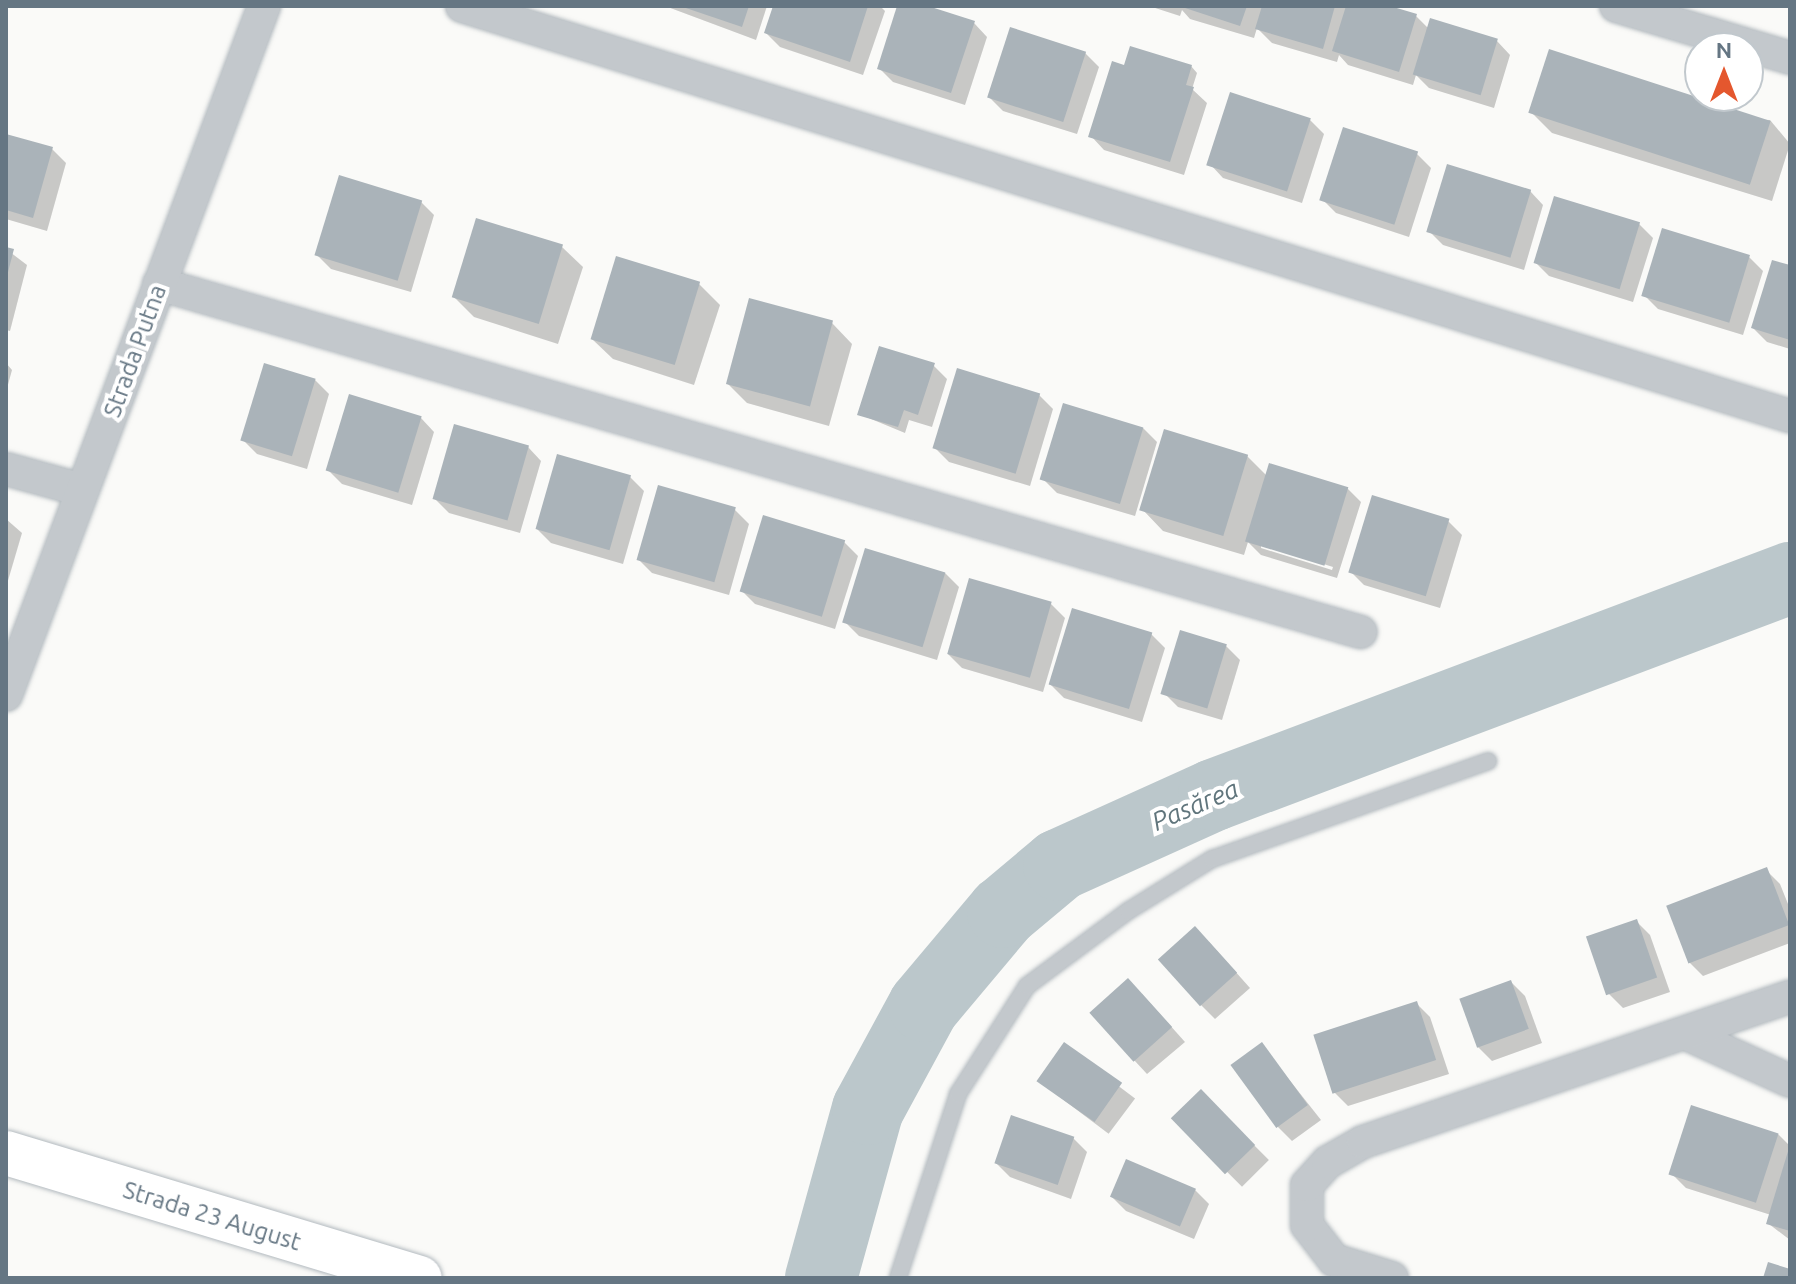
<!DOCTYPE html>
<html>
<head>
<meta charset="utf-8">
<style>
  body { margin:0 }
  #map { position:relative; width:1796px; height:1284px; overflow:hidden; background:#fafaf8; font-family:Ubuntu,sans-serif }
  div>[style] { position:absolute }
  .shadow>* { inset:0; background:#0003; transform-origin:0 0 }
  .river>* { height:72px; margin:-36px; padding:0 36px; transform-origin:36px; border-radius:36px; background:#bbc7cb }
  .building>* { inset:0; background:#aab3b9; transform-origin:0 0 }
  .roads { filter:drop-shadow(0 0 2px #b3babf) drop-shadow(0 0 2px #b3babf) }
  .service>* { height:16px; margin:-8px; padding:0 8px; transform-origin:8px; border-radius:8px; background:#c3c8cc }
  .minor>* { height:32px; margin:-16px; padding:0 16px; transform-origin:16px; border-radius:16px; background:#c3c8cc }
  .secondary>* { height:44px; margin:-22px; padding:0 22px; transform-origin:22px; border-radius:22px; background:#fff }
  span { translate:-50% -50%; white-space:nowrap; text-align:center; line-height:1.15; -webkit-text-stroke:8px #fff; paint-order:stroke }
  .street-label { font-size:24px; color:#657683 }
  .water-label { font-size:26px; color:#60757c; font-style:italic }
  .frame { position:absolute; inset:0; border:8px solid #657683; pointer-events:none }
  .north { position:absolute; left:1684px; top:32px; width:80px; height:80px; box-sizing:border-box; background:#fff; border:2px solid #c1c8cd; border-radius:50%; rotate:0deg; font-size:22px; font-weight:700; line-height:32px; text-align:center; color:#657683 }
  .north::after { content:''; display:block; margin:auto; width:28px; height:36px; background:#e4572e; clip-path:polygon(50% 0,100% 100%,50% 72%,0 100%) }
</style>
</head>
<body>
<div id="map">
  <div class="shadow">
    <div style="clip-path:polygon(665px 6px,767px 6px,756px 40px)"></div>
    <div style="clip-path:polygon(775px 6px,880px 6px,885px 11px,863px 75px,780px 47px,766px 33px)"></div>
    <div style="clip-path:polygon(899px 6px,921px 6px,974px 23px,987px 37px,965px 105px,893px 82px,879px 68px)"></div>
    <div style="clip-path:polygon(1149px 6px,1383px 6px,1416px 16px,1429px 29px,1497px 41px,1510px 55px,1494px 108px,1429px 88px,1416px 75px,1413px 85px,1348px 65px,1339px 55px,1337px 62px,1272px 43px,1257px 28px,1254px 38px,1190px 19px,1182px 10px,1180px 16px)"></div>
    <div style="clip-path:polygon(1085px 53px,1099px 67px,1077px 134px,1003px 111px,989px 97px)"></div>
    <div style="clip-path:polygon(1191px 66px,1197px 73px,1192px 89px,1207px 103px,1184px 175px,1104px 150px,1091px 136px,1125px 68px)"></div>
    <div style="clip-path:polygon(1531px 112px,1770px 120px,1790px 144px,1772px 201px,1552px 133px)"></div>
    <div style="clip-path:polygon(1310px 120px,1324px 134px,1302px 203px,1223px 178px,1210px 164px)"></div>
    <div style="clip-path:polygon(6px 136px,52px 149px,66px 163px,47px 231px,6px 219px)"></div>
    <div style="clip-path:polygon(1417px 154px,1431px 168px,1409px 237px,1336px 213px,1322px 199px)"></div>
    <div style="clip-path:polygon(1530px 191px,1543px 205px,1524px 270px,1443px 245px,1429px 231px)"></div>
    <div style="clip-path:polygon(420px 201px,434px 215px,411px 292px,331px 269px,317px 255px)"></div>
    <div style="clip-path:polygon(1639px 224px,1653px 238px,1633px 302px,1549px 276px,1535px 262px)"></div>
    <div style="clip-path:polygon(562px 247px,583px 267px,558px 344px,474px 317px,453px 296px)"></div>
    <div style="clip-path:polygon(6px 249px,27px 265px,10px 331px,6px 330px)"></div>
    <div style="clip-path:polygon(1749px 257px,1763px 271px,1743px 335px,1658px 309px,1644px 295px)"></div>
    <div style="clip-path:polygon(1790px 267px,1790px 349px,1767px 342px,1753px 328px)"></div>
    <div style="clip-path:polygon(699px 284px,720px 305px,694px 385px,613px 359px,592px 339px)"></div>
    <div style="clip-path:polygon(832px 323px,852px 344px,829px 426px,747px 403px,727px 383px)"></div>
    <div style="clip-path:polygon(6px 363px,12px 370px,6px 392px)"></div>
    <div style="clip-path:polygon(933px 365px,947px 379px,932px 427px,909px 420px,905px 433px,859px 414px)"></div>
    <div style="clip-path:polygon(315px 380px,329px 394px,307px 469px,257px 454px,243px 440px)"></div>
    <div style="clip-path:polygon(1039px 395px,1053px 409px,1030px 486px,949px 462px,935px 448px)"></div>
    <div style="clip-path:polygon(421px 418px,434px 432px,412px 505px,342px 484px,328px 470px)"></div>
    <div style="clip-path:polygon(1143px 428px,1157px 442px,1135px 516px,1057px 493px,1043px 479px)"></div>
    <div style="clip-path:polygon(528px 447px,541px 461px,520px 533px,449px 513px,435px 499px)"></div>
    <div style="clip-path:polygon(evenodd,1247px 456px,1267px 476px,1347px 488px,1361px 502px,1337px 578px,1261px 555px,1248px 542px,1244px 555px,1163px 531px,1143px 510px,1247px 456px,1261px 544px,1333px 567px,1332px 570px,1261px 548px,1261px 544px)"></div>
    <div style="clip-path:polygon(630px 477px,644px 491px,623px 564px,551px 543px,537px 529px)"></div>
    <div style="clip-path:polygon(735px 510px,749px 524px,729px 595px,652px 573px,638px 559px)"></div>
    <div style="clip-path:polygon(6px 519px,22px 533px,7px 584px,6px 584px)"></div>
    <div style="clip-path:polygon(1448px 521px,1462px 535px,1440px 608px,1364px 585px,1350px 571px)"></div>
    <div style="clip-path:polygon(844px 542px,858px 556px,835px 629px,755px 604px,741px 590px)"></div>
    <div style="clip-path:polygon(945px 573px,959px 587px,937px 660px,859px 636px,845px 622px)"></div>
    <div style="clip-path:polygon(1051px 604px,1065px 618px,1043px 692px,962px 668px,948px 654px)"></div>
    <div style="clip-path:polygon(1151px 634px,1165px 648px,1142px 722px,1064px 698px,1050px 684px)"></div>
    <div style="clip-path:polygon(1226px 646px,1240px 660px,1222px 720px,1178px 707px,1164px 693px)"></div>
    <div style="clip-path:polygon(1766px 870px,1780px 884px,1790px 909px,1790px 943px,1703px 976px,1689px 962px)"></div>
    <div style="clip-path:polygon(1636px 921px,1650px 935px,1670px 992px,1623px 1008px,1609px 994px)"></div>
    <div style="clip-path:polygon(1209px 942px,1250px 988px,1215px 1019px,1201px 1005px)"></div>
    <div style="clip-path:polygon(1511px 982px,1525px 996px,1542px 1043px,1492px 1061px,1478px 1047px)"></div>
    <div style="clip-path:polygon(1142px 994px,1185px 1042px,1147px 1074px,1134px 1060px)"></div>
    <div style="clip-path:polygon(1416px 1003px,1430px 1017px,1449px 1074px,1348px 1106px,1334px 1092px)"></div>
    <div style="clip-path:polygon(1261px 1044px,1321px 1120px,1292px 1141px,1278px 1127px)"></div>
    <div style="left:1064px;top:1045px;width:89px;height:44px;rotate:37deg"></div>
    <div style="left:1201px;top:1092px;width:96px;height:38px;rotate:45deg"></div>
    <div style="clip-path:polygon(1778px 1134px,1790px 1146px,1790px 1240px,1769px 1224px,1771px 1215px,1686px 1188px,1672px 1174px)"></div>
    <div style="clip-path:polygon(1073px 1138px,1087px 1152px,1071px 1199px,1010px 1177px,996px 1163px)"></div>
    <div style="clip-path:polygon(1195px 1190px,1209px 1204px,1194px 1239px,1126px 1211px,1112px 1197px)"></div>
  </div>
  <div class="river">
    <div style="left:821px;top:1278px;width:175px;rotate:-74.5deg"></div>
    <div style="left:868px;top:1109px;width:117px;rotate:-61.5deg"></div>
    <div style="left:924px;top:1006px;width:123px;rotate:-50deg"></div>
    <div style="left:1003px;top:912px;width:73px;rotate:-40deg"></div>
    <div style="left:1059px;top:865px;width:170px;rotate:-24.3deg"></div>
    <div style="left:1214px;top:795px;width:616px;rotate:-20.64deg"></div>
  </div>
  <div class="building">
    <div style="clip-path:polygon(680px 6px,749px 6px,742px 27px)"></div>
    <div style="clip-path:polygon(773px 6px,868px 6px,850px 62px,764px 33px)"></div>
    <div style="clip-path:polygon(897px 6px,928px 6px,975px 21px,951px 93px,877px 69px)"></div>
    <div style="clip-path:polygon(1179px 6px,1247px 6px,1240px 26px)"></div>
    <div style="clip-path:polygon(1262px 6px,1335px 6px,1323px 49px,1255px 29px)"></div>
    <div style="clip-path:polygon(1346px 6px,1390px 6px,1417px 14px,1399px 72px,1332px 51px)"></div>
    <div style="left:1430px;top:18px;width:71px;height:59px;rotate:17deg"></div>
    <div style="left:1010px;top:27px;width:80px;height:74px;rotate:18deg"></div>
    <div style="clip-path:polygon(1130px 46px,1192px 65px,1186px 85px,1194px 87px,1170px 162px,1088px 137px,1112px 61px,1124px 65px)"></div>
    <div style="left:1549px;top:49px;width:233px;height:67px;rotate:18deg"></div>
    <div style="left:1230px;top:92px;width:85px;height:77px;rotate:18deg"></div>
    <div style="left:1343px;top:127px;width:79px;height:77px;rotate:18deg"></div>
    <div style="clip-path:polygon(6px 134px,53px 147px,33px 218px,6px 210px)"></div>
    <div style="left:1447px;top:164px;width:88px;height:71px;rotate:17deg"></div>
    <div style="left:339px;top:175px;width:87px;height:84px;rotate:17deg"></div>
    <div style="left:1554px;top:196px;width:90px;height:70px;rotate:17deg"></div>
    <div style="left:476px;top:218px;width:91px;height:83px;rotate:17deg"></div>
    <div style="left:1662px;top:228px;width:92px;height:71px;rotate:17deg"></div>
    <div style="clip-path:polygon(6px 247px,14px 249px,7px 276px,6px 276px)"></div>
    <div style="left:616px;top:256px;width:88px;height:87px;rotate:17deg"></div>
    <div style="clip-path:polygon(1772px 260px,1790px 265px,1790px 340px,1751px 328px)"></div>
    <div style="left:749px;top:298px;width:87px;height:89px;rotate:15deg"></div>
    <div style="clip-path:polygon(879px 346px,935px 363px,918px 415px,904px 410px,898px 427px,857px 415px)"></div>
    <div style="left:264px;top:363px;width:54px;height:81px;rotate:17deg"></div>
    <div style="left:957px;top:368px;width:87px;height:84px;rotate:17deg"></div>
    <div style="left:349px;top:394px;width:76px;height:80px;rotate:17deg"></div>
    <div style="left:1063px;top:403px;width:84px;height:80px;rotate:17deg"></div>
    <div style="left:454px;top:424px;width:78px;height:78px;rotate:16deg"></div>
    <div style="left:1164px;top:429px;width:88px;height:85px;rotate:17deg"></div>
    <div style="left:557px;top:454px;width:77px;height:78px;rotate:16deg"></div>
    <div style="left:1269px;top:463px;width:83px;height:82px;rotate:17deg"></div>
    <div style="left:658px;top:485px;width:81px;height:78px;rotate:16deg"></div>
    <div style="left:1372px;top:495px;width:81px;height:81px;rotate:17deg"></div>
    <div style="left:763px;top:515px;width:86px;height:80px;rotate:17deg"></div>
    <div style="left:865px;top:548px;width:84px;height:78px;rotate:17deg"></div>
    <div style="left:969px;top:578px;width:86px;height:79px;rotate:16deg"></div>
    <div style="left:1072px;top:608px;width:84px;height:80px;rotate:17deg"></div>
    <div style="left:1180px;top:630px;width:49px;height:67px;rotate:17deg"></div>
    <div style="left:1767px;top:867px;width:62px;height:108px;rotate:69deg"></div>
    <div style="left:1637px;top:919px;width:62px;height:54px;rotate:71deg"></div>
    <div style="left:1195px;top:926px;width:63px;height:50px;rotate:48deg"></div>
    <div style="left:1128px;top:978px;width:66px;height:52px;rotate:48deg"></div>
    <div style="left:1511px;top:980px;width:52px;height:55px;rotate:70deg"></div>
    <div style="left:1417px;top:1001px;width:62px;height:109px;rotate:72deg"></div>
    <div style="left:1064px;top:1042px;width:71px;height:48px;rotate:35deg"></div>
    <div style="left:1262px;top:1042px;width:78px;height:39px;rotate:54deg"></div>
    <div style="left:1201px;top:1089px;width:78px;height:42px;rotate:46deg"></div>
    <div style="left:1691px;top:1105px;width:92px;height:73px;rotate:18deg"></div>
    <div style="left:1011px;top:1115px;width:67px;height:51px;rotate:19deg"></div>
    <div style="clip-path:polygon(1789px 1148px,1790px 1148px,1790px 1231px,1766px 1224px)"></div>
    <div style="left:1126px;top:1159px;width:76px;height:41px;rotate:23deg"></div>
    <div style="clip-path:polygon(1768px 1262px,1790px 1269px,1790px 1278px,1763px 1278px)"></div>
  </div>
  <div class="roads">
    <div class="service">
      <div style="left:898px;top:1278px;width:194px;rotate:-71.9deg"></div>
      <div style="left:958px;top:1094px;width:128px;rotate:-57.4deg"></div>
      <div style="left:1027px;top:986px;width:126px;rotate:-36.6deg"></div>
      <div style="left:1128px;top:911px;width:99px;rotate:-31.8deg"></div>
      <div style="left:1212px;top:859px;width:293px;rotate:-19.5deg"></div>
    </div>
    <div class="minor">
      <div style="left:462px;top:6px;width:1390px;rotate:17.16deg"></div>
      <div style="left:1616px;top:6px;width:182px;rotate:16.6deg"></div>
      <div style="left:159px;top:284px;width:1251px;rotate:16.15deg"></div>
      <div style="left:6px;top:469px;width:79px;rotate:15.4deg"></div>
      <div style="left:6px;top:695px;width:736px;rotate:-69.47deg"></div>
      <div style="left:1687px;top:1034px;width:113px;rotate:24.5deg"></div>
      <div style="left:1392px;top:1278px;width:61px;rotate:-162.8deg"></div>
      <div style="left:1334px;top:1260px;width:44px;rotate:-127.6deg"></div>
      <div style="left:1307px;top:1225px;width:40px;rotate:-90deg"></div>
      <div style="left:1307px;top:1185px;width:31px;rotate:-48deg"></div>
      <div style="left:1328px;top:1162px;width:40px;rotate:-29.7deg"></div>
      <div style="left:1363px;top:1142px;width:451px;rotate:-18.8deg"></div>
    </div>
    <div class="secondary">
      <div style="left:6px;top:1153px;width:432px;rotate:16.8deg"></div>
    </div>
  </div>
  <div class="street-label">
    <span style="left:135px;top:351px;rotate:-70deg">Strada Putna</span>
    <span style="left:212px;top:1216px;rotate:17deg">Strada 23 August</span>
  </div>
  <div class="water-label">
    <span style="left:1195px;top:805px;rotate:-23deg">Pasărea</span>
  </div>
  <div class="frame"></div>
  <div class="north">N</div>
</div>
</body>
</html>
